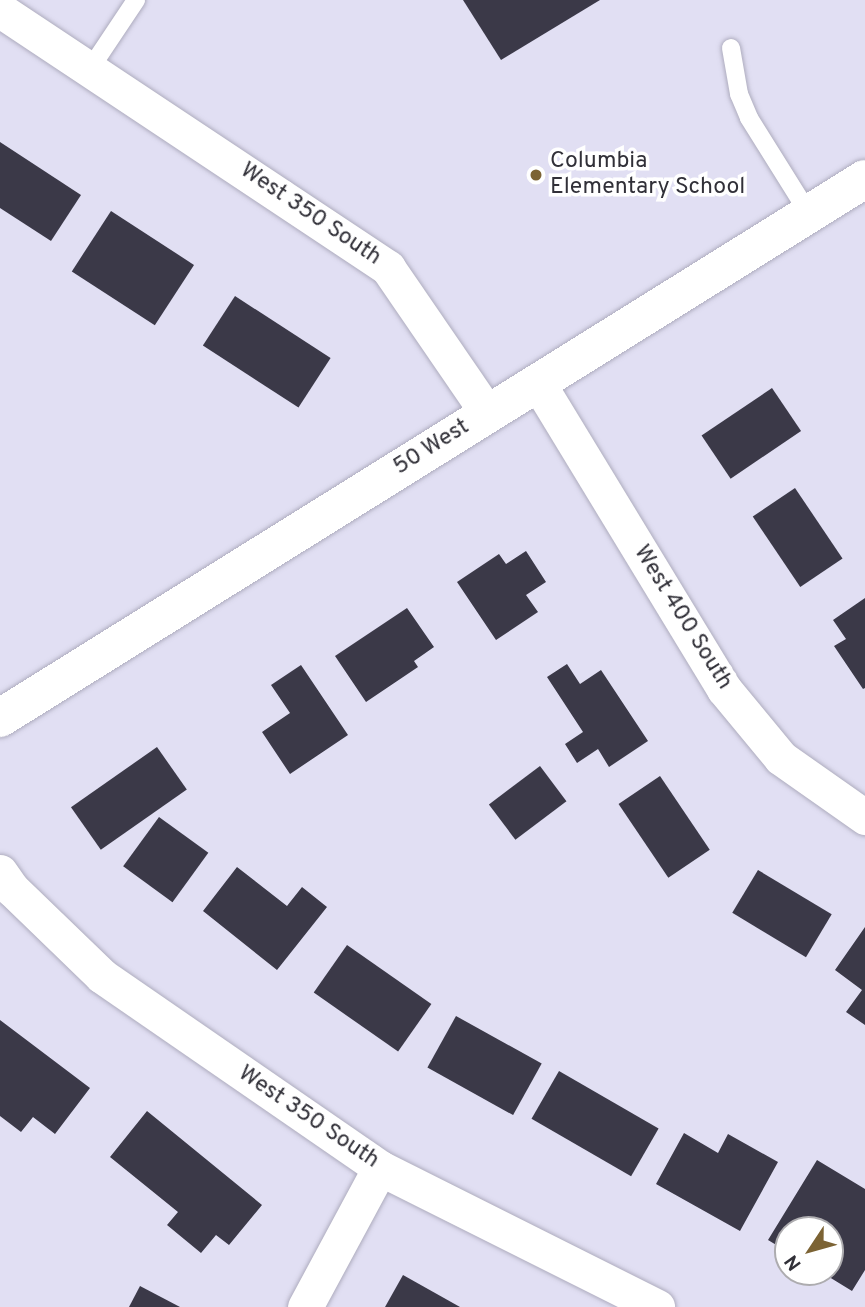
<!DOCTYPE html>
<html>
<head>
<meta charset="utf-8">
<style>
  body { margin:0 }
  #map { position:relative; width:865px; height:1307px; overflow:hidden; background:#e1dff3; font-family:Overpass,sans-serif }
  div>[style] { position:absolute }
  .building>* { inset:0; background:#3b3948; transform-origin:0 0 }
  .roads { filter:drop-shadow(0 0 2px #aeacbe) drop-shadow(0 0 2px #aeacbe) }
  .service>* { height:18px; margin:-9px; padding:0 9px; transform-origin:9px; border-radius:9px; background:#fff }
  .minor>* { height:35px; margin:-17.5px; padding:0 17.5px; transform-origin:17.5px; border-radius:17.5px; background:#fff }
  .tertiary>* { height:38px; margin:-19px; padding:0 19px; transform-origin:19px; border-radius:19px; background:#fff }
  .dots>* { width:19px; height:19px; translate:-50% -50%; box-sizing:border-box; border:4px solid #fff; border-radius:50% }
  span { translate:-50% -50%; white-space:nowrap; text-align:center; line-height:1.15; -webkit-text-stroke:7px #fff; paint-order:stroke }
  .poi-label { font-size:23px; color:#313038 }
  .left { translate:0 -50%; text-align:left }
  .street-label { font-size:23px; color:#313038 }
  .north { position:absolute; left:774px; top:1216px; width:70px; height:70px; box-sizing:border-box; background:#fff; border:2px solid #adacaf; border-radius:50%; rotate:234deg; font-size:19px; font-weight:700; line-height:28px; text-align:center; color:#313038 }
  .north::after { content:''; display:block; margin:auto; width:24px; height:32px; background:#7c6334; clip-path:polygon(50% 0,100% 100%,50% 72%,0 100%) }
</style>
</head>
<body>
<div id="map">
  <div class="building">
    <div style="clip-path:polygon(463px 0,600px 0,501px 60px)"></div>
    <div style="clip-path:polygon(0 142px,81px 195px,51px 241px,0 208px)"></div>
    <div style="left:111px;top:211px;width:99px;height:72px;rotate:33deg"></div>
    <div style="left:235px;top:296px;width:114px;height:59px;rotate:33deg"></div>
    <div style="left:772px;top:388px;width:52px;height:85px;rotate:56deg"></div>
    <div style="left:795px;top:488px;width:85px;height:51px;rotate:56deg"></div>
    <div style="clip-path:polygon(526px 551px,546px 582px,526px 595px,538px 612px,496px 640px,457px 582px,499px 554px,506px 564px)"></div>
    <div style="clip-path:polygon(865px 598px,865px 688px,863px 689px,834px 646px,846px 639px,833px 620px)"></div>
    <div style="clip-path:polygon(407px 608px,434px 647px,414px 661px,418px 667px,366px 702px,335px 656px)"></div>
    <div style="clip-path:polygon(567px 664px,580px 684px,601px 670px,648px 741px,609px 767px,598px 749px,577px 763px,565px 744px,583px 732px,547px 677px)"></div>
    <div style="clip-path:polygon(301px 665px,348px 735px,290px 774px,262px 732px,290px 713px,271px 685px)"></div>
    <div style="left:157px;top:747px;width:52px;height:105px;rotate:55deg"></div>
    <div style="left:540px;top:766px;width:44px;height:64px;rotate:53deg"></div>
    <div style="left:660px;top:776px;width:89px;height:50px;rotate:56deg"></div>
    <div style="left:159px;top:817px;width:61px;height:61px;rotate:36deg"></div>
    <div style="clip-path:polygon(237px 867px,287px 906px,302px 887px,327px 907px,277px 970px,203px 911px)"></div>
    <div style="left:758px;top:870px;width:86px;height:50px;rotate:31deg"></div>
    <div style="clip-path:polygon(865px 927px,865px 1025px,846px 1012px,862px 990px,835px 970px)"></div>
    <div style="left:347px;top:945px;width:103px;height:58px;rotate:35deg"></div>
    <div style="left:456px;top:1016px;width:98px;height:59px;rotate:29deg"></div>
    <div style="clip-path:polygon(0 1020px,90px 1088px,55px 1134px,33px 1117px,21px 1132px,0 1116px)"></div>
    <div style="left:559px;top:1071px;width:115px;height:55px;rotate:30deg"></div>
    <div style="clip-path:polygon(147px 1111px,262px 1205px,229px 1245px,216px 1235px,201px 1253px,167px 1225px,178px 1212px,110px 1157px)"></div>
    <div style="clip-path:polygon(684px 1133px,718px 1153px,728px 1134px,778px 1162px,740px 1231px,656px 1184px)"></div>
    <div style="clip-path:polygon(817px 1160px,865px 1189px,865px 1270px,852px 1291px,821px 1272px,830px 1272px,830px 1230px,788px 1230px,788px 1252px,768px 1240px)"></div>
    <div style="clip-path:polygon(403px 1275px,460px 1307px,385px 1307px)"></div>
    <div style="clip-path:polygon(140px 1286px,180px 1307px,129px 1307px)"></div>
  </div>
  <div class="roads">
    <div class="service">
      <div style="left:731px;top:48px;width:47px;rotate:80.1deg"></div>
      <div style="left:739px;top:94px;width:26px;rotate:67deg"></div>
      <div style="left:749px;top:118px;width:113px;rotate:58deg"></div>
      <div style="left:90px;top:69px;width:83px;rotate:-56.3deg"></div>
    </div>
    <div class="minor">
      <div style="left:0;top:10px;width:466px;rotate:33.6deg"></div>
      <div style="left:388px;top:268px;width:177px;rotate:55.6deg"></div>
      <div style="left:538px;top:383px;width:358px;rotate:58.7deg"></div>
      <div style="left:724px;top:689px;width:89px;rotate:50.4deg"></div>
      <div style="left:781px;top:758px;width:103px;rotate:35.1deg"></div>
      <div style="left:0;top:872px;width:21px;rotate:55deg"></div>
      <div style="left:12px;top:889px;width:125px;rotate:44deg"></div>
      <div style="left:102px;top:976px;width:338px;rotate:34.6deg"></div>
      <div style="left:380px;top:1168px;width:310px;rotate:26.6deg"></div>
      <div style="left:305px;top:1307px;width:158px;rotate:-61.7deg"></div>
    </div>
    <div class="tertiary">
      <div style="left:0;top:718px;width:1019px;rotate:-31.93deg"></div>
    </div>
  </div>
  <div class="dots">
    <div style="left:536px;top:175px;background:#7c6334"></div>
  </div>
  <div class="poi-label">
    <span class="left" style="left:550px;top:175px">Columbia<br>Elementary School</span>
  </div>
  <div class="street-label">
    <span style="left:310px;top:215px;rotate:34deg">West 350 South</span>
    <span style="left:432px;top:448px;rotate:-32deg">50 West</span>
    <span style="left:682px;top:618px;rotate:58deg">West 400 South</span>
    <span style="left:308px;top:1118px;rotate:34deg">West 350 South</span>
  </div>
  <div class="north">N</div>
</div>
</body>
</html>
